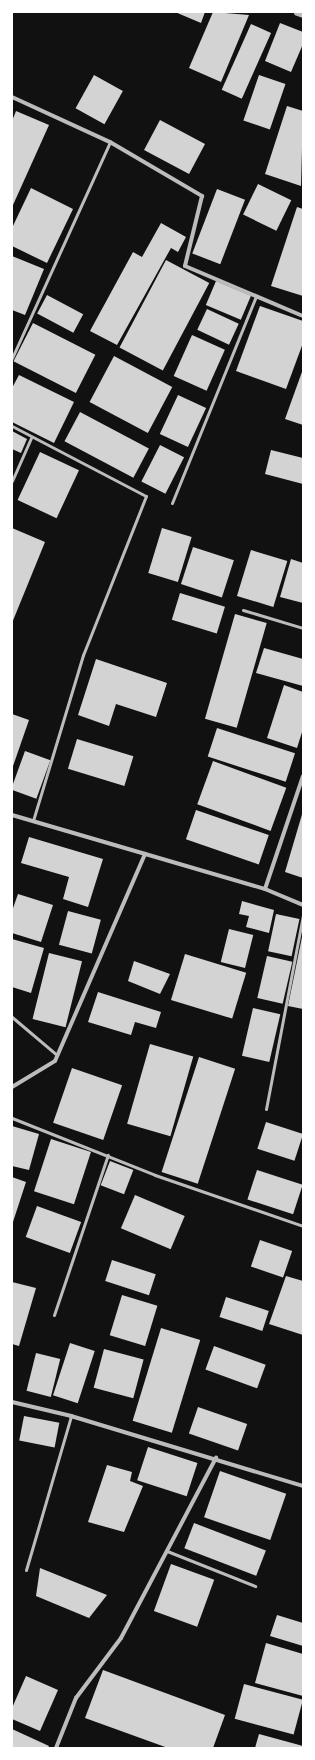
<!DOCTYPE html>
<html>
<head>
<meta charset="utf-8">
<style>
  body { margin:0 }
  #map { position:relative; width:315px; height:1760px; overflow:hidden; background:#111; font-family:Mulish,sans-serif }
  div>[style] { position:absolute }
  .building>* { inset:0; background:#d3d3d3; transform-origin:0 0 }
  .service>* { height:3px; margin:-1.5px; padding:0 1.5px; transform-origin:1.5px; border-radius:1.5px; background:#bcbcbc }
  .minor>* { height:4px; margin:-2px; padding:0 2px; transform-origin:2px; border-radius:2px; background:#bcbcbc }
  .tertiary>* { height:7px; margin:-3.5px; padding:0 3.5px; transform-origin:3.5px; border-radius:3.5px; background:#bcbcbc }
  span { translate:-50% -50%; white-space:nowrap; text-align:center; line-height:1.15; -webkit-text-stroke:4px #fff; paint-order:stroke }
  .frame { position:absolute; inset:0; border:13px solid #fff; pointer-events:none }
</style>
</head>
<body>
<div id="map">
  <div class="building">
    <div style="clip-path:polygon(175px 12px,205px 12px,201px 23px)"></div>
    <div style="clip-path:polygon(213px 12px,249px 15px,221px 82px,189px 68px)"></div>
    <div style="clip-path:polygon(280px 23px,303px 32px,303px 44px,291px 72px,265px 61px)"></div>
    <div style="left:251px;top:24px;width:22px;height:72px;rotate:24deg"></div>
    <div style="left:94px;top:75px;width:33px;height:38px;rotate:29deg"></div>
    <div style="left:259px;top:75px;width:28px;height:48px;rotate:19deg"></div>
    <div style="clip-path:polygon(287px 106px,303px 111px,301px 186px,265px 174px)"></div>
    <div style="clip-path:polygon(16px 111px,49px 125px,13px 205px,12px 121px)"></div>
    <div style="left:160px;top:120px;width:51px;height:34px;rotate:28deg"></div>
    <div style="left:258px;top:184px;width:37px;height:34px;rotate:26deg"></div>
    <div style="clip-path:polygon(31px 188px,73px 209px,47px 263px,12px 246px,12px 228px)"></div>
    <div style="left:217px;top:189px;width:30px;height:69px;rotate:21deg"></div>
    <div style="clip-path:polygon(297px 207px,303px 209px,303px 296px,271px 286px)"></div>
    <div style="clip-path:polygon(161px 223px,186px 237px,178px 252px,171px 248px,117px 345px,90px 331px,133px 252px,142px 257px)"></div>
    <div style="clip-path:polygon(12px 256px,44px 269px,25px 315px,12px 310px)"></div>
    <div style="left:166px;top:260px;width:49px;height:99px;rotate:28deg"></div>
    <div style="left:216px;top:281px;width:38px;height:26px;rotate:23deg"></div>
    <div style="left:47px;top:295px;width:41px;height:21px;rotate:28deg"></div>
    <div style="clip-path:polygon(260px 306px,303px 321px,303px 343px,286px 389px,236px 371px)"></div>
    <div style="left:207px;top:309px;width:35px;height:23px;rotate:25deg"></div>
    <div style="left:33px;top:323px;width:70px;height:43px;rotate:27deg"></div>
    <div style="left:192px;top:335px;width:36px;height:45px;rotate:24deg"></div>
    <div style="left:114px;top:356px;width:66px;height:52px;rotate:28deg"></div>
    <div style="clip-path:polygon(303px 369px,303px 425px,285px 419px)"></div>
    <div style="clip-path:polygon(19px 375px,74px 402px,54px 443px,12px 422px,12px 388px)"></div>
    <div style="left:178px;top:395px;width:31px;height:43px;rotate:25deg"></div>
    <div style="left:80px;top:412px;width:78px;height:33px;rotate:28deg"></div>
    <div style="clip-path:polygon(12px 431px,27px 439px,21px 453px,12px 449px)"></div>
    <div style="left:160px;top:445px;width:27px;height:41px;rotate:27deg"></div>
    <div style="clip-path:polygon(271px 450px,303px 458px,303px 484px,265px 474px)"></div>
    <div style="left:40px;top:452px;width:43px;height:53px;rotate:25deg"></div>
    <div style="clip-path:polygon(12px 528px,45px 542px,12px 623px)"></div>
    <div style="left:162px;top:528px;width:31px;height:47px;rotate:17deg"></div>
    <div style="left:193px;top:547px;width:43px;height:39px;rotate:18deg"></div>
    <div style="left:251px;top:550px;width:38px;height:48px;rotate:17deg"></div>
    <div style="clip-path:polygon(291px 559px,303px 563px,303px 603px,280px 597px)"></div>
    <div style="left:180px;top:593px;width:47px;height:28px;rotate:17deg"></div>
    <div style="left:235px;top:614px;width:33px;height:109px;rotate:16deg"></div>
    <div style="clip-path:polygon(264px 648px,303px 659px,303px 686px,256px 673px)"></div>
    <div style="clip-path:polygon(96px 659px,167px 683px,156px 717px,116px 704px,109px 726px,78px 715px)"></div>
    <div style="clip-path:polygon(284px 685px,303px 692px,303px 729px,297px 748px,267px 738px)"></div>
    <div style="clip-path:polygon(12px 714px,29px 720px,12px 769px)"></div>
    <div style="left:217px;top:728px;width:82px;height:30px;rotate:18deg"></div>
    <div style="left:77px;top:739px;width:59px;height:31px;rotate:17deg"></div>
    <div style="left:25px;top:751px;width:27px;height:41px;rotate:20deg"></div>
    <div style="left:213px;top:761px;width:78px;height:46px;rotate:20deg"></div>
    <div style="left:196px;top:810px;width:77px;height:31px;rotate:19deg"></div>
    <div style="clip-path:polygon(303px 811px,303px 878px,285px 872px)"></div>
    <div style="clip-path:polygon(29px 837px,103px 859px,88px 907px,63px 899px,69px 877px,21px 863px)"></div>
    <div style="clip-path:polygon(18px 894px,53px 905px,41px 942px,12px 933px,12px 911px)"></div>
    <div style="clip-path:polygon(242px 901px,274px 910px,269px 933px,246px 927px,249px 916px,239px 914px)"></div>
    <div style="left:68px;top:911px;width:34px;height:35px;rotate:15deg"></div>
    <div style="left:276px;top:914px;width:24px;height:38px;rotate:12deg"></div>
    <div style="left:229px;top:929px;width:25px;height:34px;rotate:14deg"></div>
    <div style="clip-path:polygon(303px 932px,303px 1009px,288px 1006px)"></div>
    <div style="clip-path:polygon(12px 939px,44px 948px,31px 993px,12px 987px)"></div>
    <div style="left:49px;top:953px;width:34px;height:68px;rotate:14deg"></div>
    <div style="left:185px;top:954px;width:64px;height:48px;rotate:17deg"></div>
    <div style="left:267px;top:956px;width:26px;height:43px;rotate:13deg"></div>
    <div style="clip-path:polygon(134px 961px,170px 974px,160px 994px,128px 981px)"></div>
    <div style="clip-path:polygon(98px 992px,161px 1012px,156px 1028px,135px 1022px,131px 1035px,88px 1022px)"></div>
    <div style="left:253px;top:1008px;width:28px;height:49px;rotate:13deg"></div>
    <div style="left:150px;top:1044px;width:45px;height:83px;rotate:16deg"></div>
    <div style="left:199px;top:1057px;width:38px;height:121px;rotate:18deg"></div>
    <div style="left:72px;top:1068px;width:53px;height:58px;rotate:19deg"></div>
    <div style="left:266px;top:1122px;width:39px;height:28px;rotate:18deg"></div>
    <div style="clip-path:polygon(12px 1126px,39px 1134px,29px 1170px,12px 1166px)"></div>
    <div style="left:51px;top:1139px;width:42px;height:55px;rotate:18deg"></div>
    <div style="left:110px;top:1161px;width:25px;height:26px;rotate:21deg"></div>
    <div style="left:257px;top:1170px;width:48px;height:31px;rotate:18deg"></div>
    <div style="clip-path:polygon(12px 1177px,26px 1182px,12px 1225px)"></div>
    <div style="left:135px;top:1195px;width:54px;height:36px;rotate:23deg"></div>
    <div style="left:37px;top:1206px;width:47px;height:33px;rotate:20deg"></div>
    <div style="left:260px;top:1240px;width:34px;height:28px;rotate:19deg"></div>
    <div style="left:112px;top:1260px;width:46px;height:22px;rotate:18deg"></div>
    <div style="clip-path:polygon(286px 1276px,303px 1281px,303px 1335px,269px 1324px)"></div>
    <div style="clip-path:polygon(12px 1282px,36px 1288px,19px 1346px,12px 1344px)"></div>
    <div style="left:122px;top:1295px;width:37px;height:42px;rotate:17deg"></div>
    <div style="left:226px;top:1297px;width:45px;height:21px;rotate:18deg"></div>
    <div style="left:161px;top:1328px;width:41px;height:97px;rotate:17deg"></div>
    <div style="left:70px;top:1343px;width:26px;height:55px;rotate:18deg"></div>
    <div style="left:214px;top:1346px;width:55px;height:25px;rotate:20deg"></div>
    <div style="left:104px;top:1349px;width:41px;height:40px;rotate:15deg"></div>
    <div style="left:36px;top:1353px;width:25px;height:39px;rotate:14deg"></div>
    <div style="left:198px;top:1407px;width:52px;height:28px;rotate:19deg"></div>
    <div style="left:24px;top:1416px;width:36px;height:25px;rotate:11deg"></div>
    <div style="left:148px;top:1447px;width:52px;height:35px;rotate:18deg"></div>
    <div style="clip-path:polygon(107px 1465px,132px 1472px,130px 1481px,143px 1486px,124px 1532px,88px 1522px)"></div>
    <div style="left:220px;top:1471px;width:70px;height:49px;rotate:19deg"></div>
    <div style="left:194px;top:1523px;width:77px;height:27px;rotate:21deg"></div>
    <div style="left:171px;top:1564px;width:46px;height:50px;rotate:20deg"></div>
    <div style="clip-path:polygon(40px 1568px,107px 1595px,89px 1618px,36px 1596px)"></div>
    <div style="clip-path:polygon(277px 1615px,303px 1623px,303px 1646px,270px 1636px)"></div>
    <div style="clip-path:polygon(266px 1643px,303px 1654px,303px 1696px,255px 1683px)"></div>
    <div style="clip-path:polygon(103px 1670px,225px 1715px,213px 1748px,168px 1748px,85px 1718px)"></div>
    <div style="clip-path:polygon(26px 1676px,58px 1690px,40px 1731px,12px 1719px,12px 1708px)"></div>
    <div style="left:244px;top:1684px;width:61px;height:36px;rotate:15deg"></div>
    <div style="clip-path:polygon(12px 1729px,49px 1746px,48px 1748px,12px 1748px)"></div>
    <div style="clip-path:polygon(259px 1734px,303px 1746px,303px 1748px,255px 1748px)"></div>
  </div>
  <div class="service">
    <div style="left:12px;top:358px;width:237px;rotate:-65.6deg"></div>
    <div style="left:12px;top:426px;width:151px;rotate:27.6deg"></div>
    <div style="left:146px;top:496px;width:171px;rotate:111.6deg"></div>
    <div style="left:83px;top:655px;width:173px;rotate:106.8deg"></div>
    <div style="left:12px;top:481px;width:47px;rotate:-66.2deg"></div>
    <div style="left:172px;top:503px;width:223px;rotate:-67.9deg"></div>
    <div style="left:243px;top:610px;width:63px;rotate:16.7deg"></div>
    <div style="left:12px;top:1017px;width:59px;rotate:40.2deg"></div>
    <div style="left:266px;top:1109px;width:197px;rotate:-79.2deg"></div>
    <div style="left:12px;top:1118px;width:154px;rotate:21.7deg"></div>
    <div style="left:155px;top:1175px;width:157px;rotate:19deg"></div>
    <div style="left:54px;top:1315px;width:169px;rotate:-71.4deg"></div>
    <div style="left:167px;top:1551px;width:95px;rotate:21.7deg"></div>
    <div style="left:26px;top:1570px;width:160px;rotate:-73.7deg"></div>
  </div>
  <div class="minor">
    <div style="left:12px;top:97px;width:108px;rotate:24.7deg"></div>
    <div style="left:110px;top:142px;width:107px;rotate:30.4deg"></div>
    <div style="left:202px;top:196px;width:72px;rotate:103.7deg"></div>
    <div style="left:185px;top:266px;width:128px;rotate:23deg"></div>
    <div style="left:12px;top:815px;width:264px;rotate:16.3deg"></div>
    <div style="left:265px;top:889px;width:41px;rotate:22.8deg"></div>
    <div style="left:265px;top:889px;width:119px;rotate:-71.4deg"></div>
    <div style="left:12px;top:1087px;width:50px;rotate:-31.2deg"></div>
    <div style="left:55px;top:1061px;width:226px;rotate:-66.5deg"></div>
    <div style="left:12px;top:1402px;width:61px;rotate:13.3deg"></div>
    <div style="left:71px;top:1416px;width:242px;rotate:16.8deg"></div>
    <div style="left:56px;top:1748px;width:54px;rotate:-68.2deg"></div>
    <div style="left:76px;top:1698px;width:75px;rotate:-53.1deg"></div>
    <div style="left:121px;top:1638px;width:204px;rotate:-62.2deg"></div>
  </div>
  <div class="tertiary">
    <div style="left:297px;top:12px;width:6px;rotate:18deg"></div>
  </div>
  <div class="frame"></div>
</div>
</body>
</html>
